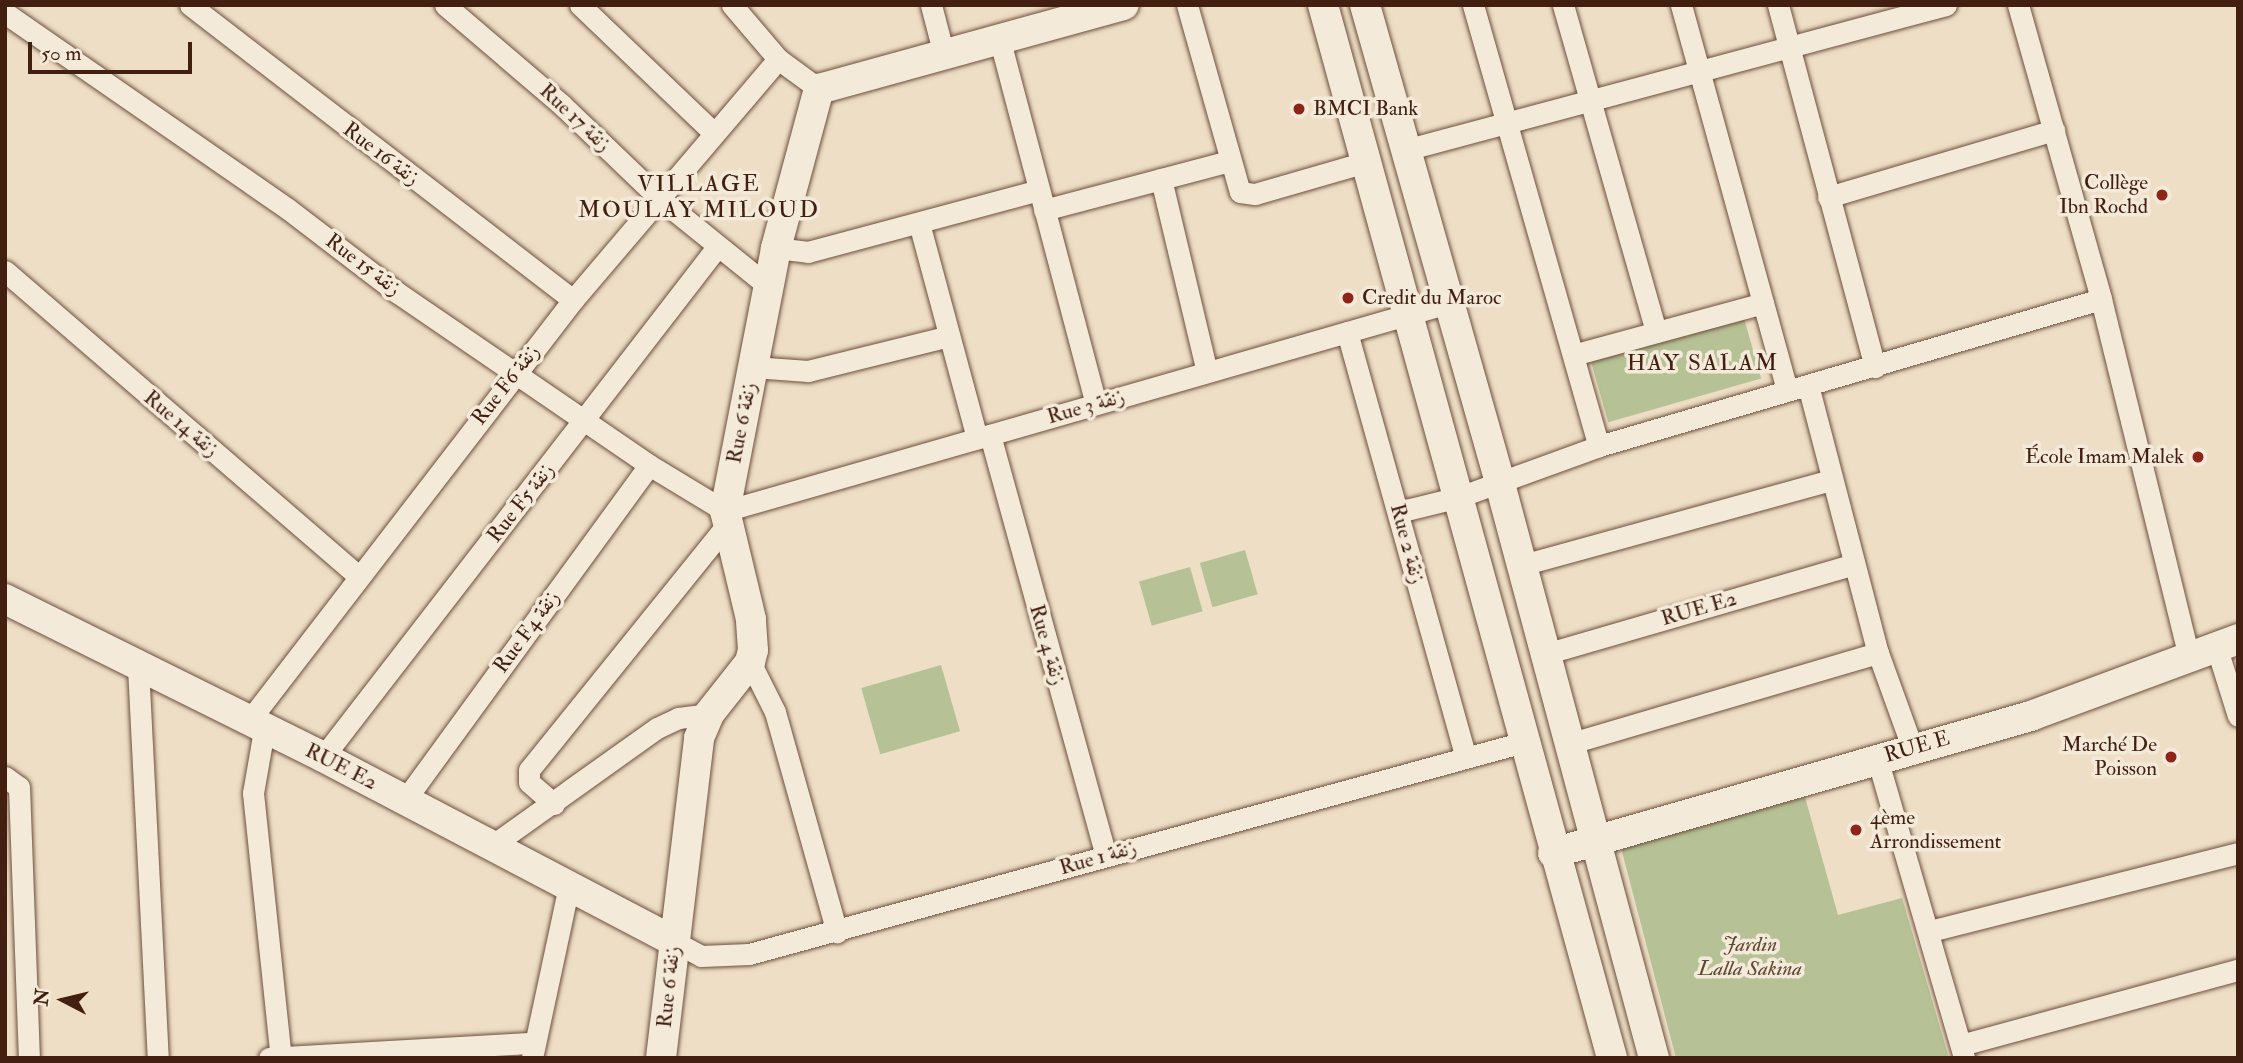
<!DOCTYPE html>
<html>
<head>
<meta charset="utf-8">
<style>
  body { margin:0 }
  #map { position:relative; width:2243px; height:1063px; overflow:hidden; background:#eedec5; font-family:"IM FELL Double Pica",Amiri,serif }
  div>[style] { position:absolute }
  .green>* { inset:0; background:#b6c296; transform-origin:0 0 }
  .roads { filter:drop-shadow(0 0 2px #6d4f3d) drop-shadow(0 0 2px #6d4f3d) }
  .street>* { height:21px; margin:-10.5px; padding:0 10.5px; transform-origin:10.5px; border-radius:10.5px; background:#f4ead9 }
  .secondary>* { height:30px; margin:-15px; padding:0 15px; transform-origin:15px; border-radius:15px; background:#f4ead9 }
  .dots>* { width:19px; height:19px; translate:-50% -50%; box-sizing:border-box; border:4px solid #f4ead9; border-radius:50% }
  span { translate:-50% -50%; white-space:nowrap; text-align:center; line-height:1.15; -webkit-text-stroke:7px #f4ead9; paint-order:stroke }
  .poi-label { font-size:21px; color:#421f10 }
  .left { translate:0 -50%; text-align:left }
  .right { translate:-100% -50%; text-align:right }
  .street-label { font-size:21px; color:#421f10 }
  .park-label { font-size:21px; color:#5f4832; font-style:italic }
  .neighbourhood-label { font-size:23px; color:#421f10; letter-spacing:2px }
  .frame { position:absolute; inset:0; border:7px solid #421f10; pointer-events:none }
  .north { position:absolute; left:28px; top:965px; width:70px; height:70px; -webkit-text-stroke:5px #f4ead9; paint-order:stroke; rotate:277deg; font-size:19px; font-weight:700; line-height:28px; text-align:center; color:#421f10 }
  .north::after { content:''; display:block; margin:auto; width:24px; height:32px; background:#421f10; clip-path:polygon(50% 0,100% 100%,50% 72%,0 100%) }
  .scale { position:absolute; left:28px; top:42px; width:164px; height:32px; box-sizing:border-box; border:4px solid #421f10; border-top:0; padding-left:9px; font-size:21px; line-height:24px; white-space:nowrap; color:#421f10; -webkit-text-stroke:5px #f4ead9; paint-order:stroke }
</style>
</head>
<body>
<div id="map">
  <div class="green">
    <div style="left:1743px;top:315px;width:66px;height:159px;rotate:74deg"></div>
    <div style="left:1245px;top:550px;width:46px;height:47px;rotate:74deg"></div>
    <div style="left:1190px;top:567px;width:46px;height:53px;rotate:74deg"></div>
    <div style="left:941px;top:665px;width:69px;height:83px;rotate:74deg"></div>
    <div style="clip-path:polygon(1805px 797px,1838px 915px,1902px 898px,1949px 1058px,1676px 1058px,1621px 848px)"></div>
  </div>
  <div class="roads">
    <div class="street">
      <div style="left:190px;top:5px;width:483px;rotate:37.6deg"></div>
      <div style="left:445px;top:5px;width:154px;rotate:40.5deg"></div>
      <div style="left:562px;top:105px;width:134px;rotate:43.8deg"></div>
      <div style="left:659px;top:198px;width:140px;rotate:38.9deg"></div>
      <div style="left:580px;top:5px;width:185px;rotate:43.7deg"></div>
      <div style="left:732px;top:5px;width:71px;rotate:49.6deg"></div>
      <div style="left:778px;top:59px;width:51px;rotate:36.2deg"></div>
      <div style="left:931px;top:5px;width:52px;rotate:75.4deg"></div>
      <div style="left:1187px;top:5px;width:194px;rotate:74.2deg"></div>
      <div style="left:1240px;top:192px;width:15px;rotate:8deg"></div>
      <div style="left:1255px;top:194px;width:116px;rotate:-16.1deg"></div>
      <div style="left:1473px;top:5px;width:459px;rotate:74.1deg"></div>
      <div style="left:1563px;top:5px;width:340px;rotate:74.1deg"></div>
      <div style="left:1681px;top:5px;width:400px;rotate:74.6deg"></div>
      <div style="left:1778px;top:5px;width:375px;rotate:75deg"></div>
      <div style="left:2018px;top:5px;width:305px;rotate:74.2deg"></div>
      <div style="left:2101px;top:299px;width:370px;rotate:76.2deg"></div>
      <div style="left:5px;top:13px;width:344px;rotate:34.7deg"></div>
      <div style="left:288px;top:209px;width:138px;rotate:37.4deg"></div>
      <div style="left:398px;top:293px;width:304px;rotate:34.4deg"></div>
      <div style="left:649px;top:465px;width:89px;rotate:31.2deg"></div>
      <div style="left:725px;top:511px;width:752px;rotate:-16.05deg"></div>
      <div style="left:1000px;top:41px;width:375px;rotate:75.2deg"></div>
      <div style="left:1405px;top:150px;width:560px;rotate:-15deg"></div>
      <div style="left:1161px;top:179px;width:198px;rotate:76.6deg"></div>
      <div style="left:1828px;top:197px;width:236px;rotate:-16.5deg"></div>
      <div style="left:1044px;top:210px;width:192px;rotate:-14.8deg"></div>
      <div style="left:919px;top:223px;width:223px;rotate:74.9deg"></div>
      <div style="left:776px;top:248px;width:32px;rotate:7deg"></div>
      <div style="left:808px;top:252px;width:239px;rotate:-15deg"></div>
      <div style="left:5px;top:271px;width:467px;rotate:40.8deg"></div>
      <div style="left:1347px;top:332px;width:440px;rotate:74.4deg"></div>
      <div style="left:1573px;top:355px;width:197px;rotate:-15.3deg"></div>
      <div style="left:753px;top:367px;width:55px;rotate:4.2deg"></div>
      <div style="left:808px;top:371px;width:145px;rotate:-13.9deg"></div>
      <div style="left:1808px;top:385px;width:277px;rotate:75.4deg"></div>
      <div style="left:1878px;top:653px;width:100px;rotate:70.1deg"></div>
      <div style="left:990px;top:435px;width:436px;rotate:74.6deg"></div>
      <div style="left:1398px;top:512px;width:63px;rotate:-13.8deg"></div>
      <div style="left:1459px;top:497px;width:149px;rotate:-20deg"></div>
      <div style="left:1599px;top:446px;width:523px;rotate:-16.32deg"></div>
      <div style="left:1522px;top:565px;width:320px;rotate:-15.4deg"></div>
      <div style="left:2217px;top:649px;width:70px;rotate:72.6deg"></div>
      <div style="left:1545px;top:654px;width:322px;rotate:-16.2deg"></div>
      <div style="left:750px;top:662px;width:56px;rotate:63.4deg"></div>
      <div style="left:775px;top:712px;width:229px;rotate:74.3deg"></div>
      <div style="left:138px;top:667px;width:392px;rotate:87.1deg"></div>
      <div style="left:248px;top:722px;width:533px;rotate:-52.4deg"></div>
      <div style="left:573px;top:300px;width:316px;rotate:-49.6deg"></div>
      <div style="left:264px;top:730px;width:64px;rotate:99.9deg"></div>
      <div style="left:253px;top:793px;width:266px;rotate:84deg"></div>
      <div style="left:1568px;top:744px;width:323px;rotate:-16.4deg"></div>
      <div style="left:323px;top:757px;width:644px;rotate:-52.31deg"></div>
      <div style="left:1877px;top:758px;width:312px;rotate:73.8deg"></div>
      <div style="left:5px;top:777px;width:17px;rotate:36deg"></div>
      <div style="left:19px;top:787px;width:271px;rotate:87.9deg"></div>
      <div style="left:405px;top:800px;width:414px;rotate:-53.9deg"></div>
      <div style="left:554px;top:804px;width:33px;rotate:-139deg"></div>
      <div style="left:529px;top:782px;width:12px;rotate:-90deg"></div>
      <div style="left:529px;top:770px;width:317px;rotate:-51.1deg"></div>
      <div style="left:490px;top:847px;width:205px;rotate:-35.5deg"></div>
      <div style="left:657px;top:728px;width:23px;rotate:-25deg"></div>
      <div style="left:678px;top:718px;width:31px;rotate:-7deg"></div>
      <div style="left:1930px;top:931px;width:318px;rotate:-14.2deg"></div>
      <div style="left:673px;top:941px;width:32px;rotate:28deg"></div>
      <div style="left:701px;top:956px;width:48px;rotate:-2.4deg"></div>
      <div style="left:749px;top:954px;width:803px;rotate:-15.3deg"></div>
      <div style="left:1961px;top:1045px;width:287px;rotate:-15.2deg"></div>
      <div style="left:269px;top:1058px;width:263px;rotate:-3.3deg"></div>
      <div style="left:532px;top:1058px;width:176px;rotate:-77.9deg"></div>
    </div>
    <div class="secondary">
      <div style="left:1323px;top:5px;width:1092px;rotate:74.65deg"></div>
      <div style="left:1365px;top:5px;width:494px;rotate:74.2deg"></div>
      <div style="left:1499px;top:480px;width:598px;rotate:74.99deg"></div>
      <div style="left:5px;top:599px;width:355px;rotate:26.4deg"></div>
      <div style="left:323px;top:757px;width:395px;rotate:27.7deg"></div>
      <div style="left:1553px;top:853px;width:499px;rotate:-16deg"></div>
      <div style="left:2033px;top:715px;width:219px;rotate:-20.3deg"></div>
      <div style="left:661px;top:1058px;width:322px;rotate:-83.2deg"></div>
      <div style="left:699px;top:738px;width:26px;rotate:-67deg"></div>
      <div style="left:709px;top:714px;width:66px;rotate:-51.7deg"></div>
      <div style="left:750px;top:662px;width:12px;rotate:-76deg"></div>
      <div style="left:753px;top:650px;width:31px;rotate:-94deg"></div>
      <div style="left:751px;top:619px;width:111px;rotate:-103.5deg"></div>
      <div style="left:725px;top:511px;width:268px;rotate:-79deg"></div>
      <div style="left:776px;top:248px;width:165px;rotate:-74.9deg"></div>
      <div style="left:819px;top:89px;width:316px;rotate:-15.4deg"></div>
    </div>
  </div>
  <div class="dots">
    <div style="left:1299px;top:109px;background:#8f2418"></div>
    <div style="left:2162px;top:195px;background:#8f2418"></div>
    <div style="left:1348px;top:298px;background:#8f2418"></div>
    <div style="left:2198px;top:457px;background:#8f2418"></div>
    <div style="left:2171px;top:757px;background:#8f2418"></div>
    <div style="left:1856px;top:830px;background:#8f2418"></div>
  </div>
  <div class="poi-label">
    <span class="left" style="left:1313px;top:109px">BMCI Bank</span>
    <span class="right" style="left:2148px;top:195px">Collège<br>Ibn Rochd</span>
    <span class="left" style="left:1362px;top:298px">Credit du Maroc</span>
    <span class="right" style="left:2184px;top:457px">École Imam Malek</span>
    <span class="right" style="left:2157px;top:757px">Marché De<br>Poisson</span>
    <span class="left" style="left:1870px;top:830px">4ème<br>Arrondissement</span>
  </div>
  <div class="street-label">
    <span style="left:575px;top:118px;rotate:43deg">Rue 17 زنقة</span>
    <span style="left:381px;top:154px;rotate:37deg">Rue 16 زنقة</span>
    <span style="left:363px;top:265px;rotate:37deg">Rue 15 زنقة</span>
    <span style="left:506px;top:385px;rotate:-52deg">Rue F6 زنقة</span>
    <span style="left:1086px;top:407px;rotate:-16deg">Rue 3 زنقة</span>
    <span style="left:742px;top:423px;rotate:-79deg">Rue 6 زنقة</span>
    <span style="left:181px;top:424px;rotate:40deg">Rue 14 زنقة</span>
    <span style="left:521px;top:503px;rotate:-52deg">Rue F5 زنقة</span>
    <span style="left:1407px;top:544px;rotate:75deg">Rue 2 زنقة</span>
    <span style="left:1699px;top:609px;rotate:-16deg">RUE E2</span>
    <span style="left:527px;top:632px;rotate:-54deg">Rue F4 زنقة</span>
    <span style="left:1047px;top:645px;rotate:74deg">Rue 4 زنقة</span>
    <span style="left:1917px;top:747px;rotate:-16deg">RUE E</span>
    <span style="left:341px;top:767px;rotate:27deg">RUE E2</span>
    <span style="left:1098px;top:858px;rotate:-16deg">Rue 1 زنقة</span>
    <span style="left:669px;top:987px;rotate:-84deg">Rue 6 زنقة</span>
  </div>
  <div class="park-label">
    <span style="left:1750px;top:957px">Jardin<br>Lalla Sakina</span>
  </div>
  <div class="neighbourhood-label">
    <span style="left:699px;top:197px">VILLAGE<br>MOULAY MILOUD</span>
    <span style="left:1703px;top:363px">HAY SALAM</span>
  </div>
  <div class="frame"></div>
  <div class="north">N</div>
  <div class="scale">50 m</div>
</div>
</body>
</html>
